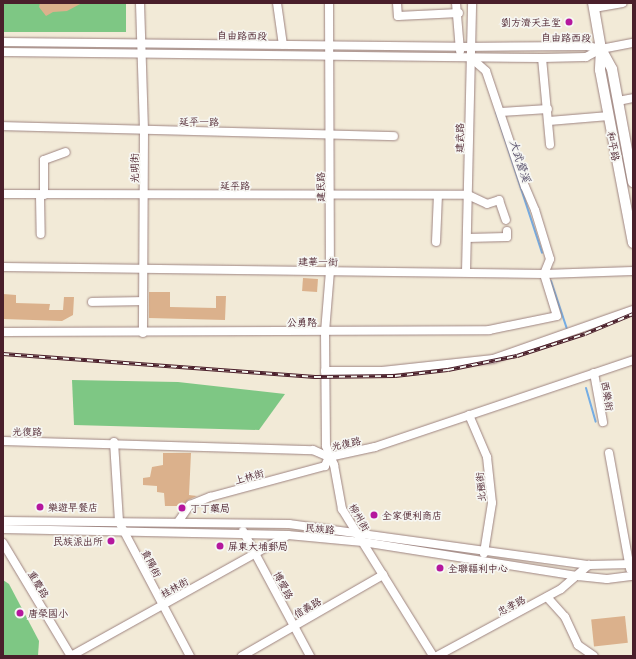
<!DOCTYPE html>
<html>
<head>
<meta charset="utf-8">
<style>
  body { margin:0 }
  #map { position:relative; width:636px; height:659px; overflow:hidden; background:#f2ead7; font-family:"Playpen Sans","LXGW WenKai TC",sans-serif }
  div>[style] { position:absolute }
  .green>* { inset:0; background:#7ec784; transform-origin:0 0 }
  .stream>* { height:2px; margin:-1px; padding:0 1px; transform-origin:1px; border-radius:1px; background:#75ade4 }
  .building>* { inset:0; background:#dbb18c; transform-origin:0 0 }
  .roads { filter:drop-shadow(0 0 1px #9e8481) drop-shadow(0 0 1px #9e8481) }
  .minor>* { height:8px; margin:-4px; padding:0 4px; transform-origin:4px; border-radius:4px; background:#fff }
  .major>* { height:10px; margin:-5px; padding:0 5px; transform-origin:5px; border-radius:5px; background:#fff }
  .rail>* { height:3.5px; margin-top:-1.75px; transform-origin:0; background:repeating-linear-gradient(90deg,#f6f6f2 0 6px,#4a1f2b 0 12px); box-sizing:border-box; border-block:1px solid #4a1f2b }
  .dots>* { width:11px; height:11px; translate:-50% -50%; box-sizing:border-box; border:2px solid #f6f6f2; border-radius:50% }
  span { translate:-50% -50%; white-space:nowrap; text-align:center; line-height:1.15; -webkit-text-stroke:3.5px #f6f6f2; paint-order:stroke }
  .poi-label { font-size:10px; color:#4a1f2b }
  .right { translate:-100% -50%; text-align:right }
  .left { translate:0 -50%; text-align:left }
  .street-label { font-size:10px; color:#4a1f2b }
  .water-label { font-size:11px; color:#59516c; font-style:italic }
  .frame { position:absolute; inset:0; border:4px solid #4a1f2b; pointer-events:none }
</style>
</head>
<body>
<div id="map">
  <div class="green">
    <div style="left:3px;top:3px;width:123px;height:29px"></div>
    <div style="clip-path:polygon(72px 380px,178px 382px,285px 394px,259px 430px,74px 425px)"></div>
    <div style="clip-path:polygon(3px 580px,9px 584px,39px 641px,38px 656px,3px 656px)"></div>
  </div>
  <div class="stream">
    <div style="left:496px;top:112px;width:148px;rotate:71.9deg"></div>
    <div style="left:551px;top:281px;width:51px;rotate:71.6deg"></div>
    <div style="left:586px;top:388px;width:35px;rotate:74deg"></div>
  </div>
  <div class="building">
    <div style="clip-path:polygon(40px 3px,82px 3px,67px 11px,53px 12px,46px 16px,39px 7px)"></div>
    <div style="left:303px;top:278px;width:15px;height:13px;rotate:4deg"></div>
    <div style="clip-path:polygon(149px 292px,170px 292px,170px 307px,216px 308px,216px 296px,226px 296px,225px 320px,149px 318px)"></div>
    <div style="clip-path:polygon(3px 294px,16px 295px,16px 303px,50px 304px,49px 310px,63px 310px,64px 297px,74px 297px,73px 315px,62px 321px,4px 319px)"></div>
    <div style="clip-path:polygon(163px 453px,191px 453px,189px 495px,197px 496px,188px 500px,183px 506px,165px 506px,164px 493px,157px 492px,157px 486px,143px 485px,143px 478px,150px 477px,152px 467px,163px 465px)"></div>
    <div style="left:625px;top:616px;width:27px;height:34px;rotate:84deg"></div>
  </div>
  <div class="roads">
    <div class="minor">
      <div style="left:140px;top:3px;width:127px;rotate:88.2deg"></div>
      <div style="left:144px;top:130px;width:203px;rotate:90.3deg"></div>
      <div style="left:277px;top:3px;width:42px;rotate:81.9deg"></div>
      <div style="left:329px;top:3px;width:268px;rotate:89.8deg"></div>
      <div style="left:330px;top:271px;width:61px;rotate:94.7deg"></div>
      <div style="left:325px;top:332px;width:114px;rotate:89.5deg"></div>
      <div style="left:326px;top:446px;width:21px;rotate:67deg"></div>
      <div style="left:334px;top:465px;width:45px;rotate:79.7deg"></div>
      <div style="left:342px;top:509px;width:173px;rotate:58.2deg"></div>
      <div style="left:397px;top:3px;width:13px;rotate:86deg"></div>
      <div style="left:398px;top:16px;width:61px;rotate:-2.8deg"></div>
      <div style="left:456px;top:3px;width:48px;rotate:85.2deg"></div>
      <div style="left:594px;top:8px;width:29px;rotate:-10deg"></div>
      <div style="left:3px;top:42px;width:457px;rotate:0.6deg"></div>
      <div style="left:460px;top:47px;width:127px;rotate:-0.5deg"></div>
      <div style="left:587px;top:46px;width:14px;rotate:12deg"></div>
      <div style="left:3px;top:52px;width:539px;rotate:0.64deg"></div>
      <div style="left:542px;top:58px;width:44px;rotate:-1.3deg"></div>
      <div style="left:586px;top:57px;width:17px;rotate:-28deg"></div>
      <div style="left:601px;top:49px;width:33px;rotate:-11deg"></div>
      <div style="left:542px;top:58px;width:87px;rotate:84.7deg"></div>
      <div style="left:618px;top:101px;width:15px;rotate:-11deg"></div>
      <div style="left:501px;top:112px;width:47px;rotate:-3.7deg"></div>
      <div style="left:549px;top:121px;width:60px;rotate:-4.8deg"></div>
      <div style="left:3px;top:126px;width:391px;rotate:1.5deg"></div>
      <div style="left:3px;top:194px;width:465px;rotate:0.1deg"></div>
      <div style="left:468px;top:195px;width:21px;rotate:25deg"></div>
      <div style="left:487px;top:204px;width:13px;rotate:-18deg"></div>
      <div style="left:499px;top:200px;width:21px;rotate:71deg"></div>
      <div style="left:40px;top:195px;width:39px;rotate:89deg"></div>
      <div style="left:44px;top:195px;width:35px;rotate:-90deg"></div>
      <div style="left:44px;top:160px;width:23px;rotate:-20deg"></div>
      <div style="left:467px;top:238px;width:40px;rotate:-1.4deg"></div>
      <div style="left:507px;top:237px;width:6px;rotate:-90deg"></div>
      <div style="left:436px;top:242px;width:47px;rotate:-87.6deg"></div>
      <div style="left:3px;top:267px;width:541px;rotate:0.74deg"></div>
      <div style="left:544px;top:274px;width:89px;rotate:-1.9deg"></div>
      <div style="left:466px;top:272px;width:269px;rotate:-88.7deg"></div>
      <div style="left:92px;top:302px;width:51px;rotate:-1.1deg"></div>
      <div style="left:3px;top:332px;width:486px;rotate:-0.2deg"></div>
      <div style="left:489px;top:330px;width:69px;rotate:-11.6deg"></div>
      <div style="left:557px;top:316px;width:44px;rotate:-107.2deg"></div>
      <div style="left:544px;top:274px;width:16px;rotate:-68deg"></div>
      <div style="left:550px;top:259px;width:51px;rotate:-107deg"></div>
      <div style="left:535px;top:210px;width:25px;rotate:-113deg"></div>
      <div style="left:525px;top:187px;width:122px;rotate:-108.6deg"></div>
      <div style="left:486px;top:71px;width:20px;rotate:-139deg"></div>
      <div style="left:325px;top:371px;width:57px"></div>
      <div style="left:382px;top:371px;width:112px;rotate:-6.2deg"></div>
      <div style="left:493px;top:359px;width:148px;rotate:-19.3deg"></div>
      <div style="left:594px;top:373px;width:50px;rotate:79.6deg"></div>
      <div style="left:469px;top:415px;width:46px;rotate:66.8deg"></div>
      <div style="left:487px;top:457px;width:46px;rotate:83.8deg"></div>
      <div style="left:492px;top:503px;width:51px;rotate:99.1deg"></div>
      <div style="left:3px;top:441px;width:310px;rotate:1.7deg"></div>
      <div style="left:313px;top:450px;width:17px;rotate:24deg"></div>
      <div style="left:329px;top:457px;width:47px;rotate:-12.3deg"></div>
      <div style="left:375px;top:447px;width:272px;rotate:-18.6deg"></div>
      <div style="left:114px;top:442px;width:80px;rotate:86.4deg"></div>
      <div style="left:119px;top:522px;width:152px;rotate:62.1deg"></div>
      <div style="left:609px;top:453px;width:118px;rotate:79.7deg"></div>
      <div style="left:3px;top:521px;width:286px;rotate:0.6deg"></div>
      <div style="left:289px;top:524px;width:303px;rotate:7.8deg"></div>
      <div style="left:589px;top:565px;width:44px;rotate:-1.3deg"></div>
      <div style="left:178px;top:522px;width:21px;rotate:-55deg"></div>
      <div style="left:190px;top:505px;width:22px;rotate:-22deg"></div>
      <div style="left:210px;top:497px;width:119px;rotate:-15.1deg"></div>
      <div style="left:325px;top:466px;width:10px;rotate:-66deg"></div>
      <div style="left:3px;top:529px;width:285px;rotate:1.2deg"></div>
      <div style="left:288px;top:535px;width:75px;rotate:5.3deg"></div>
      <div style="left:363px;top:542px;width:218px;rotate:9deg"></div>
      <div style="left:578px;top:576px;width:29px;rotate:6deg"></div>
      <div style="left:607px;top:579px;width:26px;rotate:-7deg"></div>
      <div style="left:243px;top:531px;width:142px;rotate:61.8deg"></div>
      <div style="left:3px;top:543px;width:132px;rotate:59deg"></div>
      <div style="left:71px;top:656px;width:247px;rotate:-29.1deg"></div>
      <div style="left:547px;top:597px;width:27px;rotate:48deg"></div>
      <div style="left:565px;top:617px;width:31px;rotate:65deg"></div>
      <div style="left:578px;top:645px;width:19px;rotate:35deg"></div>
      <div style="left:242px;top:656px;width:163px;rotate:-29.9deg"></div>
      <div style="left:437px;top:656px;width:141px;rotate:-28.4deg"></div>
      <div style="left:561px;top:589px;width:37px;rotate:-41deg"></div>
    </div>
    <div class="major">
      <div style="left:593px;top:3px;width:47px;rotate:80.1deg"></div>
      <div style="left:601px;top:49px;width:21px;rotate:93deg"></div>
      <div style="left:600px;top:70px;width:176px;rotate:79.2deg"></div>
      <div style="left:601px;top:49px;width:23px;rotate:61deg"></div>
      <div style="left:612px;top:69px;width:115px;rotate:79.5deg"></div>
    </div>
  </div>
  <div class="rail">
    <div style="left:3px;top:354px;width:313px;rotate:4.2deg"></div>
    <div style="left:315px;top:377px;width:80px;rotate:-0.7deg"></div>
    <div style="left:395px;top:376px;width:53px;rotate:-6.5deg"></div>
    <div style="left:448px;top:370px;width:70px;rotate:-11.5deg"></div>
    <div style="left:517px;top:356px;width:71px;rotate:-17.9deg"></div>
    <div style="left:585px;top:334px;width:52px;rotate:-22.6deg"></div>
  </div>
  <div class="dots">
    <div style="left:569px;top:22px;background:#b5179e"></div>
    <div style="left:40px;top:507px;background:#b5179e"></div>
    <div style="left:182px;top:508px;background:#b5179e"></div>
    <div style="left:374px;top:515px;background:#b5179e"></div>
    <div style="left:111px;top:541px;background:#b5179e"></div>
    <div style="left:220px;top:546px;background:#b5179e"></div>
    <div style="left:440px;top:568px;background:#b5179e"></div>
    <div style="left:20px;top:613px;background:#b5179e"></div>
  </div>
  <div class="poi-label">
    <span class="right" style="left:561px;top:22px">劉方濟天主堂</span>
    <span class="left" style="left:48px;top:507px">樂遊早餐店</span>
    <span class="left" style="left:190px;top:508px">丁丁藥局</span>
    <span class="left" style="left:382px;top:515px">全家便利商店</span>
    <span class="right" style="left:103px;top:541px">民族派出所</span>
    <span class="left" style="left:228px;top:546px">屏東大埔郵局</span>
    <span class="left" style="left:448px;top:568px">全聯福利中心</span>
    <span class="left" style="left:28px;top:613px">唐榮國小</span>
  </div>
  <div class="street-label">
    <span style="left:242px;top:35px;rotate:1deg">自由路西段</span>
    <span style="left:566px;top:37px;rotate:1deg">自由路西段</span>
    <span style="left:199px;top:121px;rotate:1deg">延平一路</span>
    <span style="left:459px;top:138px;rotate:-89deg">建武路</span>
    <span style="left:614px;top:146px;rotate:80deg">和平路</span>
    <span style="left:134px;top:168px;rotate:-90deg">光明街</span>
    <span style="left:235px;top:185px;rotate:1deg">延平路</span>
    <span style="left:320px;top:187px;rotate:-91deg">建民路</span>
    <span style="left:318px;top:261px;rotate:1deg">建華一街</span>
    <span style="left:302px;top:322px">公勇路</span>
    <span style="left:608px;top:396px;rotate:80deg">西樂街</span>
    <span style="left:27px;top:431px;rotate:1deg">光復路</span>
    <span style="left:346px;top:443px;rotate:-12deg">光復路</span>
    <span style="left:249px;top:476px;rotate:-16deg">上林街</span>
    <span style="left:480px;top:487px;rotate:-95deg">北極街</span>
    <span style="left:360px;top:517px;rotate:60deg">柳州街</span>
    <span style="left:320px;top:528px;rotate:5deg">民族路</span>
    <span style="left:152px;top:563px;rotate:62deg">貴陽街</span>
    <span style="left:39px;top:584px;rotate:59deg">重慶路</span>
    <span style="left:284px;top:585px;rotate:62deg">博愛路</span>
    <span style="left:174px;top:587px;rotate:-29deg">桂林街</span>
    <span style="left:511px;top:605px;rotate:-28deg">忠孝路</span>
    <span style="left:307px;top:607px;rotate:-30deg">信義路</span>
  </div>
  <div class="water-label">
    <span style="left:520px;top:161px;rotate:72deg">大武營溪</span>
  </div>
  <div class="frame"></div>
</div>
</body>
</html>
